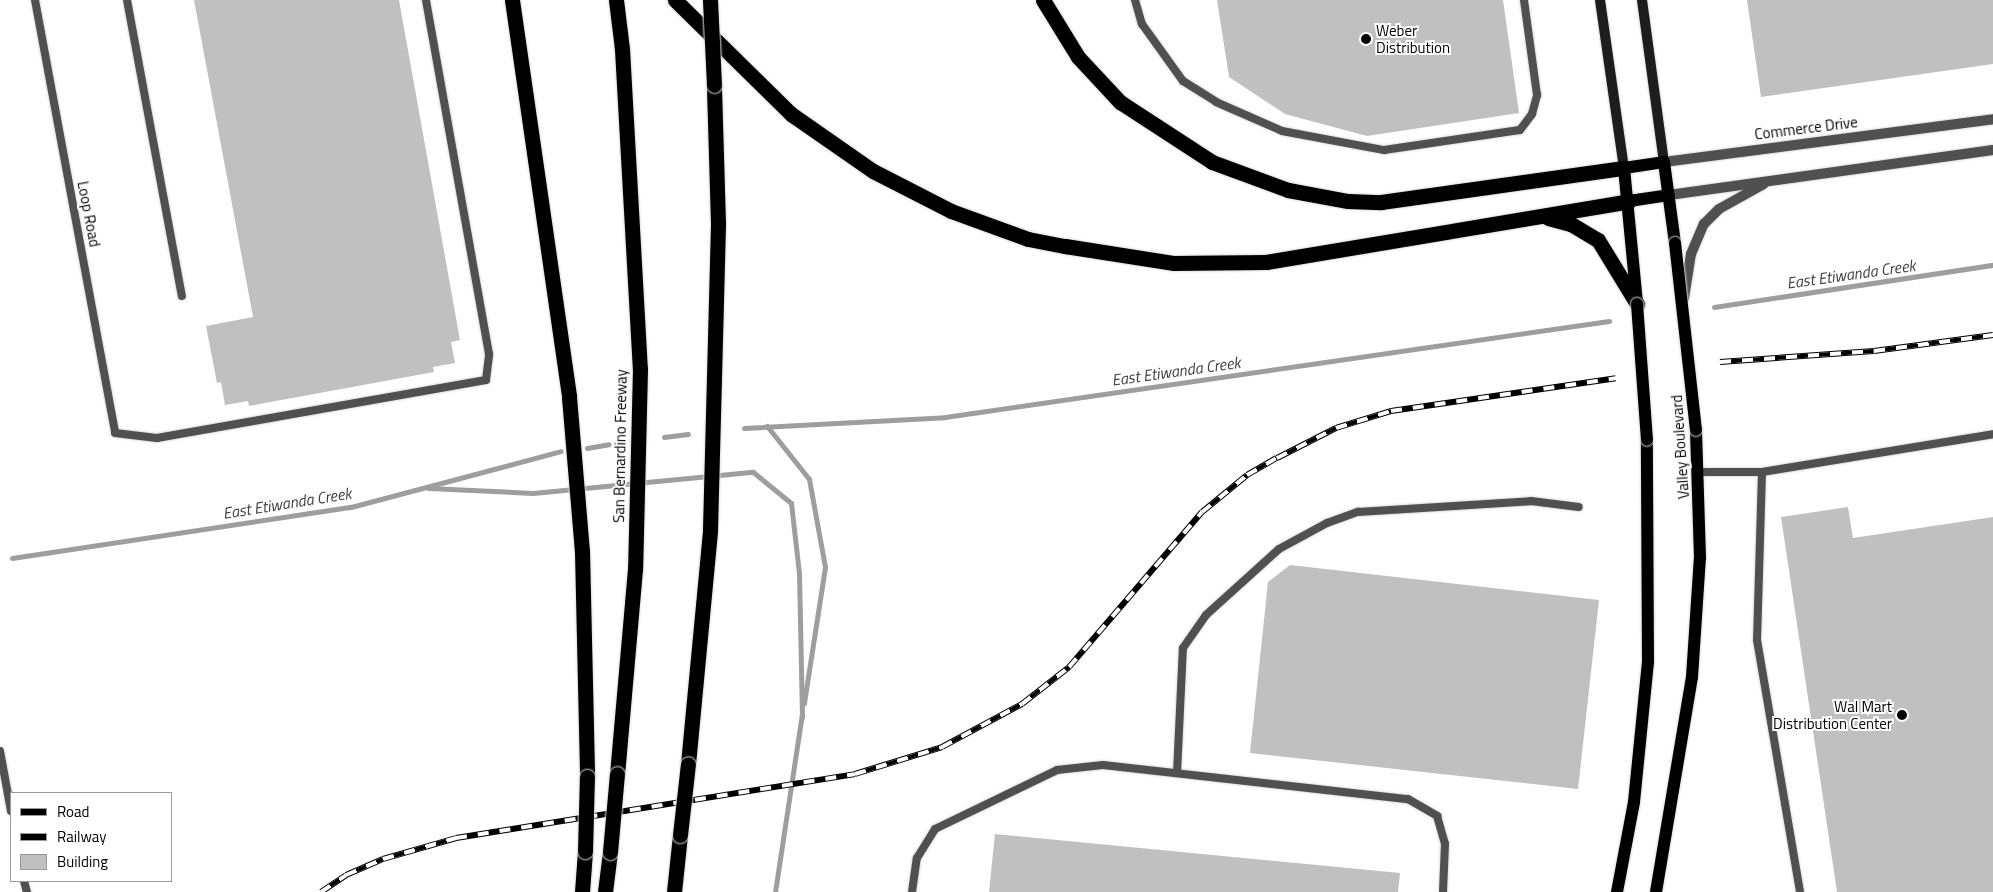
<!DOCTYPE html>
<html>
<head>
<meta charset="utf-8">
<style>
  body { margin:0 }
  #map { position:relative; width:1993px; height:892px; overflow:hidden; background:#fff; font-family:"Titillium Web",sans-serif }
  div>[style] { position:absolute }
  .stream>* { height:5px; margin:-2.5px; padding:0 2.5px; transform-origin:2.5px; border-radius:2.5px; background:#9e9e9e }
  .building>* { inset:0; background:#c0c0c0 }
  .roads { filter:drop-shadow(0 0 1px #dbdbdb) drop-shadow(0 0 1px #dbdbdb) }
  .service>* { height:8px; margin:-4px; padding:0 4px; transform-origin:4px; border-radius:4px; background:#505050 }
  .tertiary>* { height:10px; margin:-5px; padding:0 5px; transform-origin:5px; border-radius:5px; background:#505050 }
  .secondary>* { height:10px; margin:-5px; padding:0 5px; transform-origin:5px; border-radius:5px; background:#1d1d1d }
  .primary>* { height:12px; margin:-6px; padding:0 6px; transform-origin:6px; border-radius:6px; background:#000 }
  .motorway>* { height:15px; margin:-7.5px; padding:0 7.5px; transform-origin:7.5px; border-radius:7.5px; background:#000 }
  .rail>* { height:5.5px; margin-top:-2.75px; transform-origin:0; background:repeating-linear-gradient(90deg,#fff 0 11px,#000 0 22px); box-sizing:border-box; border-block:1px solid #000 }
  .bridges { filter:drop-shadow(0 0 1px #dbdbdb) drop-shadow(0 0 1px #dbdbdb) }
  .primary-bridge>* { height:12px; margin:-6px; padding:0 6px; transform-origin:6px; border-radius:6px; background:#000 }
  .motorway-bridge>* { height:15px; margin:-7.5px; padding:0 7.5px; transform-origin:7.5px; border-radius:7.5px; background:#000 }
  .dots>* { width:14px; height:14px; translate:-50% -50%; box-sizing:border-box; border:2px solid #fff; border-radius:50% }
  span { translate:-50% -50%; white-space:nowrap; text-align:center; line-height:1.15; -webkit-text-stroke:4px #fff; paint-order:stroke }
  .poi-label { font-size:15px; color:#000 }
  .left { translate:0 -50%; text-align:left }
  .right { translate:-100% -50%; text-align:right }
  .street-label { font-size:15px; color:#000 }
  .water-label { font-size:16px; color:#3f3f3f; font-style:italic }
  .legend { position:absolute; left:10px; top:792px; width:162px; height:90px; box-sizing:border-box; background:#fff; border:1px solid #999; margin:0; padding:6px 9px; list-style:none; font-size:15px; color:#000 }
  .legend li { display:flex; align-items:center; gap:10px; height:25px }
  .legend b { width:25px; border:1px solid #999 }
</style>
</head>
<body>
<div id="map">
  <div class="stream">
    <div style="left:1714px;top:307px;width:282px;rotate:-8.6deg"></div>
    <div style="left:767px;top:426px;width:68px;rotate:51.6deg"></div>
    <div style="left:809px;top:479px;width:89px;rotate:79.7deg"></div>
    <div style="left:825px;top:567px;width:138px;rotate:98.8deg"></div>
    <div style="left:744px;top:428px;width:201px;rotate:-3.1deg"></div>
    <div style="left:945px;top:417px;width:671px;rotate:-8.23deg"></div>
    <div style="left:664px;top:437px;width:24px;rotate:-7deg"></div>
    <div style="left:587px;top:448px;width:22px;rotate:-10deg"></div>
    <div style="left:428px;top:488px;width:105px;rotate:2.7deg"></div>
    <div style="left:533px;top:493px;width:221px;rotate:-5.5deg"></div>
    <div style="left:753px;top:472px;width:49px;rotate:39.2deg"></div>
    <div style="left:791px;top:503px;width:70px;rotate:83.5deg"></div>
    <div style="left:799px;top:573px;width:144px;rotate:88.8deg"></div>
    <div style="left:12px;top:558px;width:343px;rotate:-8.6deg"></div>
    <div style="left:351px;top:507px;width:217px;rotate:-14.9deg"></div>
    <div style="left:775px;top:892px;width:180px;rotate:-81.4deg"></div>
  </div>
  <div class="building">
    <div style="clip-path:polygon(194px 0,399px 0,460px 340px,451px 342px,455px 363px,433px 367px,434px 372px,249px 406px,248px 401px,225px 405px,221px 382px,217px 383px,206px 326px,253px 317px)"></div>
    <div style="clip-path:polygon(1217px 0,1503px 0,1519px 113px,1367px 136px,1285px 114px,1229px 77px)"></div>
    <div style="clip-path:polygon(1747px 0,1993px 0,1993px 64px,1761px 97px)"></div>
    <div style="clip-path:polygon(1848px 507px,1853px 538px,1993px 517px,1993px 892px,1837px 892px,1781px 517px)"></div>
    <div style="clip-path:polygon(1290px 565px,1599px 600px,1578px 789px,1250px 753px,1268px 582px)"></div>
    <div style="clip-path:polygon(995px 834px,1400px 873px,1398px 892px,989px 892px)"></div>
  </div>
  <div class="roads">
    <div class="service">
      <div style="left:35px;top:0;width:440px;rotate:79.5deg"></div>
      <div style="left:115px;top:433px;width:42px;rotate:6.8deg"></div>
      <div style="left:157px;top:438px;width:334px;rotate:-10deg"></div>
      <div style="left:486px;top:380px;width:26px;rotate:-83deg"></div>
      <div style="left:489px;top:354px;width:360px;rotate:-100.1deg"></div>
      <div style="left:127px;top:0;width:301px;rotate:79.5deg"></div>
      <div style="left:1135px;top:0;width:25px;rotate:74deg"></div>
      <div style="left:1142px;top:24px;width:70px;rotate:54.3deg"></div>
      <div style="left:1183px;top:81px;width:39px;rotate:32deg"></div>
      <div style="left:1216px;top:102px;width:72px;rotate:23.7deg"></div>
      <div style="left:1282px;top:131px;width:104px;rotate:10.6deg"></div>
      <div style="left:1384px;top:150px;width:137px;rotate:-8.4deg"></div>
      <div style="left:1520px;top:130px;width:20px;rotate:-53deg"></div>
      <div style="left:1532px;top:114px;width:20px;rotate:-75deg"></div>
      <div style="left:1537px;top:95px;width:96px;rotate:-97.8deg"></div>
      <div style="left:1699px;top:472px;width:63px"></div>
      <div style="left:1762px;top:472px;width:234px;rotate:-9.3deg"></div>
      <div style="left:1762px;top:472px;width:168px;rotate:91.7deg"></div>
      <div style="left:1757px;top:640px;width:256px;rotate:80.3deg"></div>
      <div style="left:0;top:751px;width:61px;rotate:79.6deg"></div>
      <div style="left:1177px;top:773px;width:125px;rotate:-87.3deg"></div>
      <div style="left:1183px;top:648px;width:40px;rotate:-55.1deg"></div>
      <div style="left:1206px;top:615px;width:98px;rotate:-42.1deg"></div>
      <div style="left:1279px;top:549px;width:55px;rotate:-28.4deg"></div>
      <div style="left:1327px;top:523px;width:33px;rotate:-20deg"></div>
      <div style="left:1358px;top:512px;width:173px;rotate:-3.6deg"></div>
      <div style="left:1531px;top:501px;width:48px;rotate:7.1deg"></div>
      <div style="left:24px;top:881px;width:11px;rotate:75deg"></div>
      <div style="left:912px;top:892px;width:34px;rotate:-82deg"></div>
      <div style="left:917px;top:858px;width:34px;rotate:-58deg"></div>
      <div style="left:935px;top:829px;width:136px;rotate:-25.8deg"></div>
      <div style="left:1057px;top:770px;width:46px;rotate:-6.2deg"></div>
      <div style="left:1103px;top:765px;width:307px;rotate:6.4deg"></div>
      <div style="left:1408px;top:799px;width:34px;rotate:30deg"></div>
      <div style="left:1437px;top:816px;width:29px;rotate:74deg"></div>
      <div style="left:1445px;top:844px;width:48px;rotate:92.4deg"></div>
    </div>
    <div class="tertiary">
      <div style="left:1664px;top:162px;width:332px;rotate:-7.4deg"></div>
      <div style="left:1669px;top:195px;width:327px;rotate:-7.9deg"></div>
      <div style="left:1684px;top:298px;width:45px;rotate:-81deg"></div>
      <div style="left:1691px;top:254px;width:33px;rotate:-67deg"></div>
      <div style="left:1704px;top:224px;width:21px;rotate:-45deg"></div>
      <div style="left:1719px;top:209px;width:51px;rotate:-29.1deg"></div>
    </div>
    <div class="secondary">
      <div style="left:1600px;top:0;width:170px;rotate:81.9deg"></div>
      <div style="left:1642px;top:0;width:163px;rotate:82.3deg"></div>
    </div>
    <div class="primary">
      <div style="left:1629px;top:201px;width:40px;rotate:-8.5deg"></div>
      <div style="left:1637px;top:303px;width:136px;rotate:-95.5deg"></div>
      <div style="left:1624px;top:168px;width:40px;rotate:-8.5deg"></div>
      <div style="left:1664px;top:162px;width:82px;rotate:82.3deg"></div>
      <div style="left:1617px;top:892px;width:92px;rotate:-79.3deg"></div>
      <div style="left:1634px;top:802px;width:141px;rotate:-84.3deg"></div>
      <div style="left:1648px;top:662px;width:222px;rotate:-90.3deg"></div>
      <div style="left:1656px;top:892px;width:218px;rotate:-80.5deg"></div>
      <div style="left:1692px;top:677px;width:119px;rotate:-86.2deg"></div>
      <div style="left:1700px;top:558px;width:128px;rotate:-91.8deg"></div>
    </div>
    <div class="motorway">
      <div style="left:512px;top:0;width:401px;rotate:81.8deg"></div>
      <div style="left:569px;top:397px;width:155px;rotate:85.2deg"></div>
      <div style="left:582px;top:551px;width:226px;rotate:88.7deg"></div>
      <div style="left:616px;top:0;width:49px;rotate:83deg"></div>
      <div style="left:622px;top:49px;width:321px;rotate:86.8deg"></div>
      <div style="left:640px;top:369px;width:200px;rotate:91.4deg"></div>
      <div style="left:635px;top:569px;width:206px;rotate:95deg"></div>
      <div style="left:675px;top:0;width:163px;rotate:44.5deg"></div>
      <div style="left:791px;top:114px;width:100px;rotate:34.8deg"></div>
      <div style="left:873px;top:171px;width:88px;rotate:27.1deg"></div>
      <div style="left:951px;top:211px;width:82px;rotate:20deg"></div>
      <div style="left:1028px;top:239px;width:38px;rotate:11deg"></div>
      <div style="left:1065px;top:246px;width:109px;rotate:8.9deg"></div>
      <div style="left:1173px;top:263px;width:93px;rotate:-0.6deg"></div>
      <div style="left:1266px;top:262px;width:368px;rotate:-9.5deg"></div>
      <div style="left:1043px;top:0;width:67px;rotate:58.4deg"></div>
      <div style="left:1078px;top:57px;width:62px;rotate:47deg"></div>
      <div style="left:1120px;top:102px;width:110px;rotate:33.1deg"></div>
      <div style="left:1212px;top:162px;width:81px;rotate:20.2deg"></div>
      <div style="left:1288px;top:190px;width:61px;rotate:10.4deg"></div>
      <div style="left:1348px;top:201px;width:33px;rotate:2deg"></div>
      <div style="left:1381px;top:202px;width:245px;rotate:-8deg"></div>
      <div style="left:1548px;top:218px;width:24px;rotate:15deg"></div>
      <div style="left:1571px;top:224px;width:31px;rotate:31deg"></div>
      <div style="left:1598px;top:240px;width:75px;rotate:58.6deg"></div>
      <div style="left:688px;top:764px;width:235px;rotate:-84.6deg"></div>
      <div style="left:710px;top:530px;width:307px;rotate:-88.5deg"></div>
      <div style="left:718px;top:223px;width:138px;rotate:-91.7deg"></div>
      <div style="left:582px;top:892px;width:41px;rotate:-85.8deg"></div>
      <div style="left:605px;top:892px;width:40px;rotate:-82.9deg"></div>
      <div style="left:674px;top:892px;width:57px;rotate:-84deg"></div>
    </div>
  </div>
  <div class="rail">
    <div style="left:1720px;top:362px;width:154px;rotate:-4.1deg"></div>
    <div style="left:1874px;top:351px;width:120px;rotate:-7.7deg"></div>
    <div style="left:321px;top:892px;width:30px;rotate:-34deg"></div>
    <div style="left:346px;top:875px;width:40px;rotate:-23.4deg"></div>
    <div style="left:383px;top:859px;width:76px;rotate:-16deg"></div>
    <div style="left:456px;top:838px;width:404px;rotate:-9.1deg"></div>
    <div style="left:855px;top:774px;width:91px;rotate:-17.2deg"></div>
    <div style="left:942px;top:747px;width:91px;rotate:-28.3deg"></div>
    <div style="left:1022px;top:704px;width:60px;rotate:-38.2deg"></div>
    <div style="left:1069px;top:667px;width:204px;rotate:-49.4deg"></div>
    <div style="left:1202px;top:512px;width:58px;rotate:-39.4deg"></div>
    <div style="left:1247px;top:475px;width:34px;rotate:-30deg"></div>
    <div style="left:1277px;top:458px;width:66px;rotate:-27deg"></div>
    <div style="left:1336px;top:428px;width:58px;rotate:-17.2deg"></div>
    <div style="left:1391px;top:411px;width:227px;rotate:-8.3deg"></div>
  </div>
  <div class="bridges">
    <div class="primary-bridge">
      <div style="left:1675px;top:243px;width:188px;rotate:83.6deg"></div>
      <div style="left:1637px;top:304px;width:136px;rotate:85.8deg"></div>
    </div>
    <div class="motorway-bridge">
      <div style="left:710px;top:0;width:85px;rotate:87.3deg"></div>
      <div style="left:680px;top:835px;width:71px;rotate:-83.6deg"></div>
      <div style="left:585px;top:851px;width:74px;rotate:-88.5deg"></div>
      <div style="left:610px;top:852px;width:78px;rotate:-84.9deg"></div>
    </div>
  </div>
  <div class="dots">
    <div style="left:1366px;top:39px;background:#000"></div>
    <div style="left:1902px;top:715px;background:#000"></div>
  </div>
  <div class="poi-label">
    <span class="left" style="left:1376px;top:39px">Weber<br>Distribution</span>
    <span class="right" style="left:1892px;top:715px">Wal Mart<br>Distribution Center</span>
  </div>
  <div class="street-label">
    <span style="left:1806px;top:128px;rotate:-7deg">Commerce Drive</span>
    <span style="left:89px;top:214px;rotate:79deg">Loop Road</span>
    <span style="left:620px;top:446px;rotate:-89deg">San Bernardino Freeway</span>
    <span style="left:1680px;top:447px;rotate:-94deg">Valley Boulevard</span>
  </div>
  <div class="water-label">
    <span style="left:1851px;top:274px;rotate:-8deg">East Etiwanda Creek</span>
    <span style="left:1176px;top:371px;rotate:-8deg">East Etiwanda Creek</span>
    <span style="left:287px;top:503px;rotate:-9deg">East Etiwanda Creek</span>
  </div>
  <ul class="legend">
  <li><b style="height:6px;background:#000"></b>Road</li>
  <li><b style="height:6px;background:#000"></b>Railway</li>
  <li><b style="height:14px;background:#c0c0c0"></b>Building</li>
  </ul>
</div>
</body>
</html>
